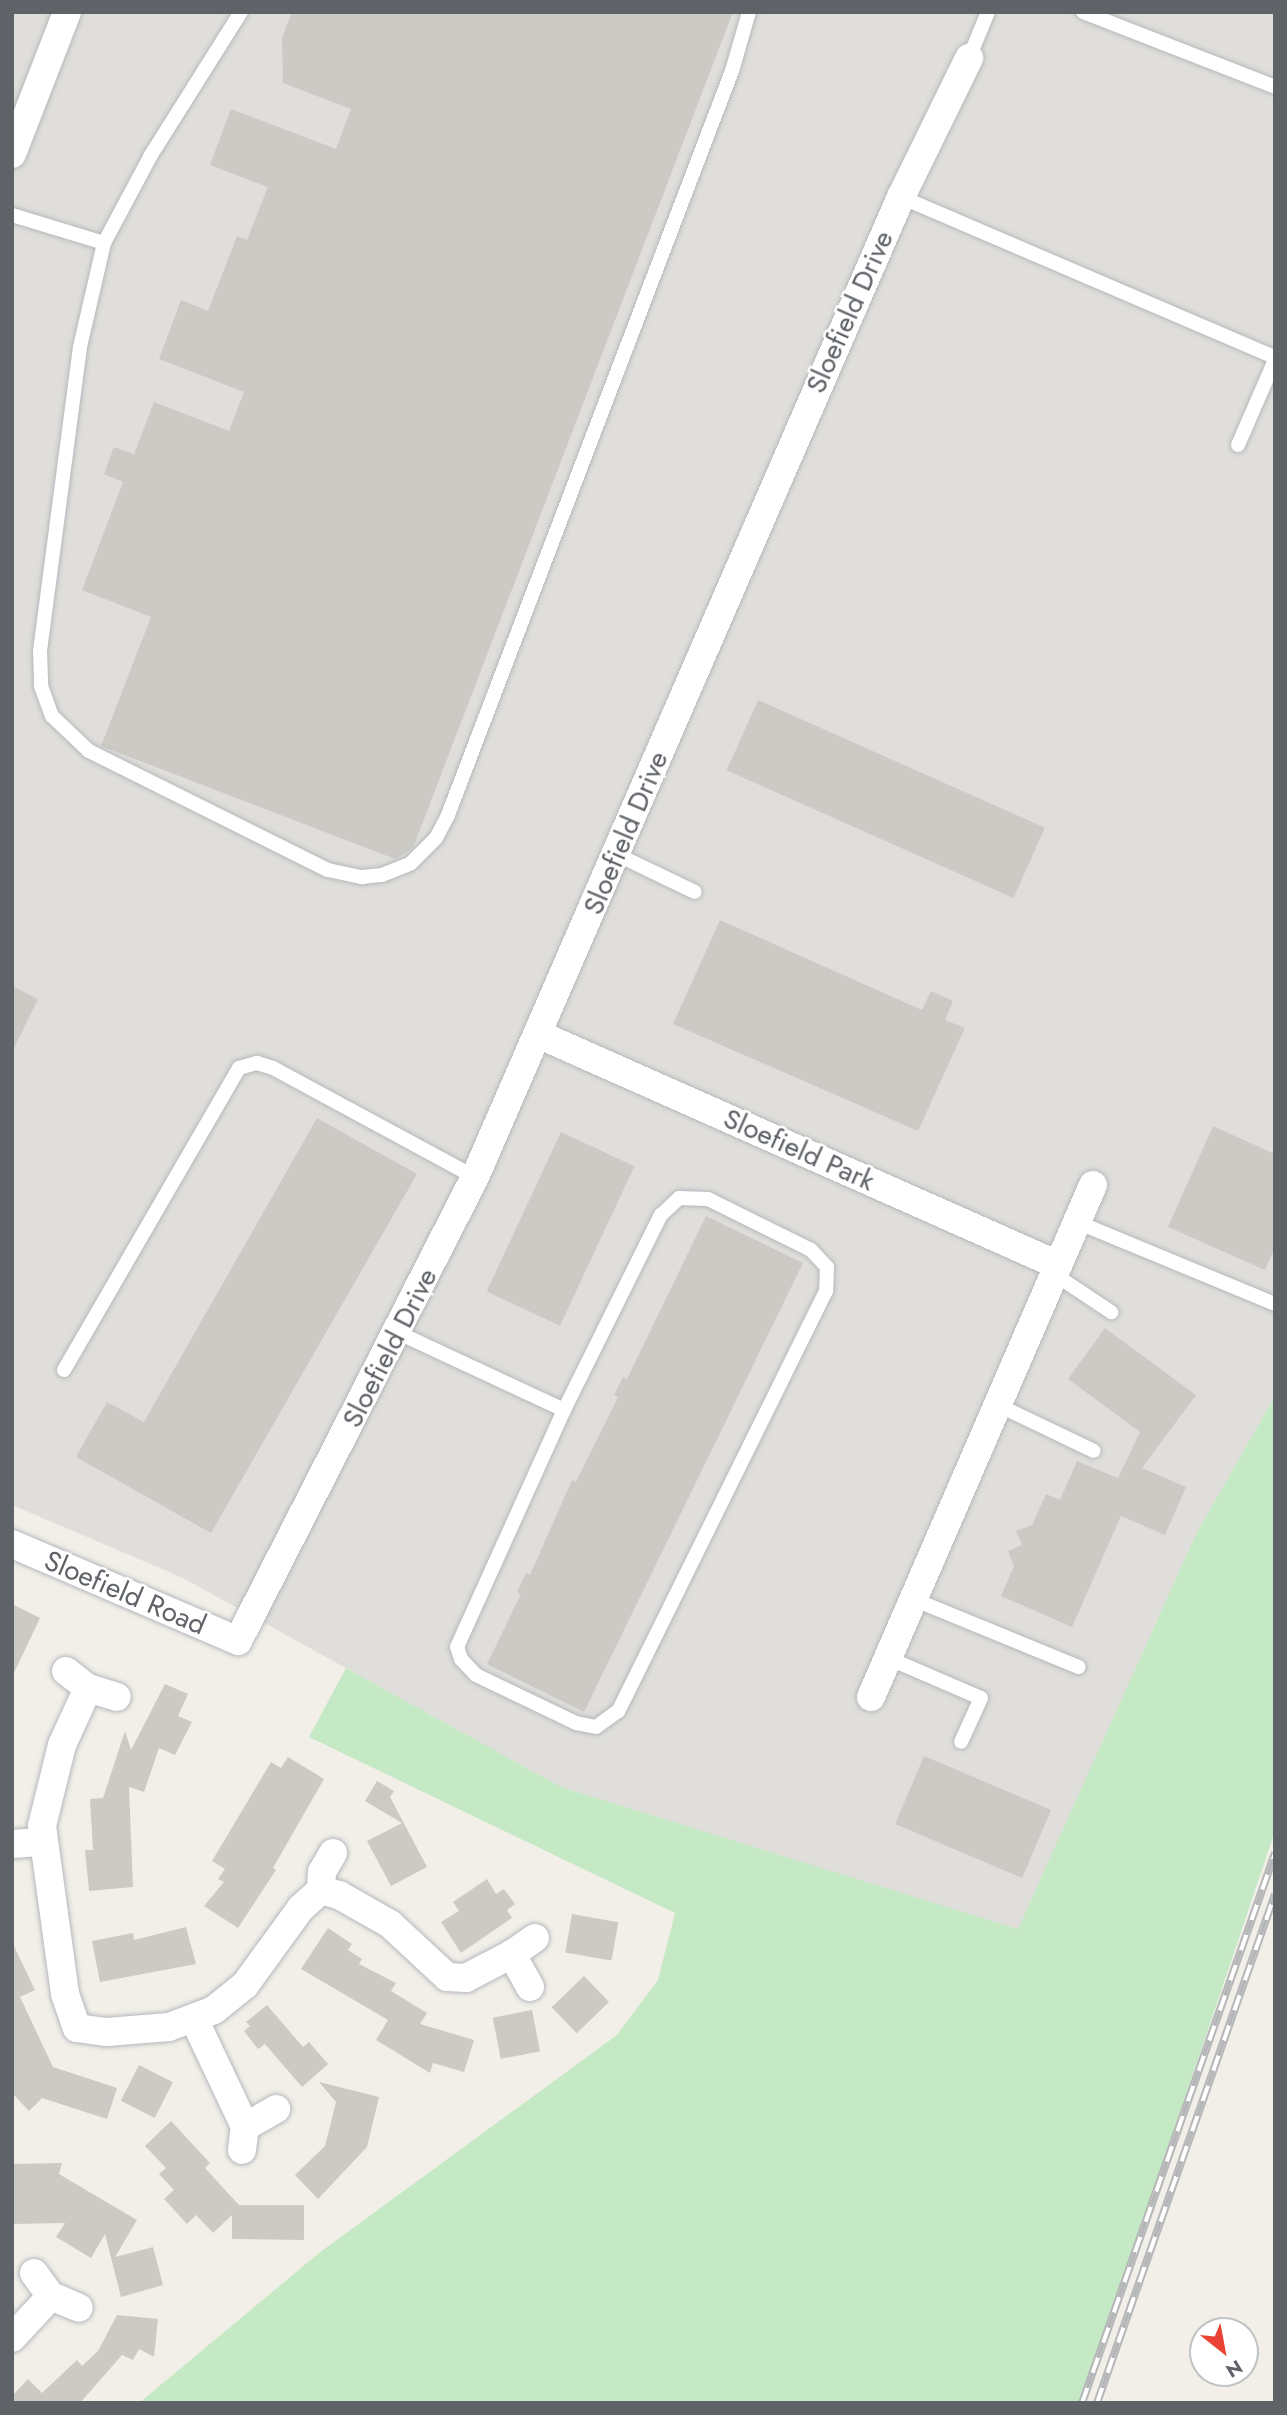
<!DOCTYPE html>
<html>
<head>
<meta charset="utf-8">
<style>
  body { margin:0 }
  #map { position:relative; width:1287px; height:2415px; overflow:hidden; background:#f1efe8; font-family:Jost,sans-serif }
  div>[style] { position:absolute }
  .industrial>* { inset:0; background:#e0deda }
  .green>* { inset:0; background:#c5e8c5 }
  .building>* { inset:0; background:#cccac5; transform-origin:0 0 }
  .roads { filter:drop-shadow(0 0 2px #b5b8bc) drop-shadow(0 0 2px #b5b8bc) }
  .lane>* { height:14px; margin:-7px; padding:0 7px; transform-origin:7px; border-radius:7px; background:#fff }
  .street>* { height:28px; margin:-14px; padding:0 14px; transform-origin:14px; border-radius:14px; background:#fff }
  .rail>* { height:8px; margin-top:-4px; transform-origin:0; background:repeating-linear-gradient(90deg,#fff 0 16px,#b6b7b8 0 32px); box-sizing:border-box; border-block:2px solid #b6b7b8 }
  span { translate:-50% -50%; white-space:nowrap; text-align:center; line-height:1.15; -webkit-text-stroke:5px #fff; paint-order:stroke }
  .street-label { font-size:28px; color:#5f6368 }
  .frame { position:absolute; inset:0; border:14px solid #5f6368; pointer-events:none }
  .north { position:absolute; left:1189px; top:2317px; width:70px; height:70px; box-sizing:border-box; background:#fff; border:2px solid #bfc1c3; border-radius:50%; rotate:149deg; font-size:19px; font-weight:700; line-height:28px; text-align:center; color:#5f6368 }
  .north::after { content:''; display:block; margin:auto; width:24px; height:32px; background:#ea4335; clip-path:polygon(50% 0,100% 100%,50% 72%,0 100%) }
</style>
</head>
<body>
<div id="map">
  <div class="industrial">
    <div style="clip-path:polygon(12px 12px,1275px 12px,1275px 1396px,1196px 1534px,1018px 1930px,561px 1787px,181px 1577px,12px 1505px)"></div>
  </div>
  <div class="green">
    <div style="clip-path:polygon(1275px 1396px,1275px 1831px,1082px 2403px,139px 2403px,319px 2253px,617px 2035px,658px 1980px,675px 1913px,309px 1737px,346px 1668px,561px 1787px,1018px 1929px,1196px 1534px)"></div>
  </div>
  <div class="building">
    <div style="clip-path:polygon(292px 12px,733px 12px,413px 848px,395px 859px,101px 746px,151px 617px,82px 590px,123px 482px,104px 474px,114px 447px,134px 454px,154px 402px,229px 431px,244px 392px,159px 359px,181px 300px,208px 311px,237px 236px,247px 240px,268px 187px,210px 165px,231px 109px,336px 149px,351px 109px,283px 83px,282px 38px)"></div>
    <div style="left:758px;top:700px;width:314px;height:77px;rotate:24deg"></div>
    <div style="clip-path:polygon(720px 920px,922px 1010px,931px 991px,953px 1001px,945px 1020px,965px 1028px,918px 1131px,673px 1024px)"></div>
    <div style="clip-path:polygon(12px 986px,38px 999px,12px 1052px)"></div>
    <div style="clip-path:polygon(317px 1118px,417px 1174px,211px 1533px,76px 1457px,107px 1402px,144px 1422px)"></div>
    <div style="clip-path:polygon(1213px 1126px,1275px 1154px,1275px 1248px,1265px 1270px,1168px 1227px)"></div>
    <div style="left:561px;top:1132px;width:81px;height:176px;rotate:25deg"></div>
    <div style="clip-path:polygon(706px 1216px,803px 1263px,584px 1712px,487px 1664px,521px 1594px,517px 1592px,526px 1573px,530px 1575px,572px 1480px,576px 1482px,618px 1397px,614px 1395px,623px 1377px,627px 1379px)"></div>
    <div style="clip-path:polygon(1105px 1328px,1196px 1395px,1142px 1468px,1186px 1487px,1165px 1535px,1121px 1516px,1072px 1627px,1001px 1596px,1014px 1566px,1008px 1551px,1022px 1545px,1016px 1531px,1032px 1525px,1046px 1494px,1060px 1500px,1077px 1461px,1118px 1478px,1140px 1432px,1068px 1379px)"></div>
    <div style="clip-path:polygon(12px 1604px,40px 1618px,12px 1677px)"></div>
    <div style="clip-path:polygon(165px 1684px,188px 1694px,178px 1716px,192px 1722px,175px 1755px,159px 1748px,144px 1792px,129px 1787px,133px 1887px,89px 1891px,85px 1850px,93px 1850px,90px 1799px,103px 1798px,125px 1731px,131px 1750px)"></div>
    <div style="left:924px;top:1756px;width:138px;height:74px;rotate:23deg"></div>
    <div style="clip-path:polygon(288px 1757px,324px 1779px,273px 1868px,276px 1870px,238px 1928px,204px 1906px,224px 1882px,218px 1879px,225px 1869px,212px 1861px,271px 1762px,281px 1768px)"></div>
    <div style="clip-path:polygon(377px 1781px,394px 1791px,390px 1797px,427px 1867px,391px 1886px,367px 1841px,402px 1823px,365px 1801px)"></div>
    <div style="clip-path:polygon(487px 1879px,496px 1894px,504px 1889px,515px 1904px,507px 1910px,512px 1918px,461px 1953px,441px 1922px,459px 1911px,453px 1902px)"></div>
    <div style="left:572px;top:1914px;width:47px;height:39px;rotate:10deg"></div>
    <div style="clip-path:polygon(186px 1927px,196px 1964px,100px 1982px,92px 1941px,133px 1933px,134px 1940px)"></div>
    <div style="clip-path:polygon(328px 1928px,352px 1944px,348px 1950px,362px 1959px,359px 1964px,396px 1983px,391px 1991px,427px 2013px,420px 2024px,474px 2040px,464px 2072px,433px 2063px,430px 2073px,376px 2040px,388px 2020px,301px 1969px)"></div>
    <div style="clip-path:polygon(12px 1942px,35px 1990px,20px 1997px,53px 2067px,117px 2088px,107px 2119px,42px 2098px,29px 2111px,12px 2093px)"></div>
    <div style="left:584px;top:1976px;width:36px;height:45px;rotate:46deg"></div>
    <div style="clip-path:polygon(267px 2005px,303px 2047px,309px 2042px,328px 2064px,302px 2087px,265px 2044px,258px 2049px,244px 2031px,250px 2026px,246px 2022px)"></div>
    <div style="left:532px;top:2010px;width:42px;height:40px;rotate:79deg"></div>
    <div style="left:139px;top:2065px;width:38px;height:40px;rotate:27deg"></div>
    <div style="clip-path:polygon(319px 2082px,379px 2097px,367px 2147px,318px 2199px,295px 2175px,325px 2146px,336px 2102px)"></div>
    <div style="clip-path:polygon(171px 2121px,210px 2163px,205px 2168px,239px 2205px,304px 2205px,304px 2240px,232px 2239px,232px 2215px,213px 2233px,196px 2215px,187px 2224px,164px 2199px,174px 2190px,159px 2174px,166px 2168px,145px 2146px)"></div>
    <div style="clip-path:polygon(62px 2163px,59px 2174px,137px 2220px,115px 2257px,153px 2247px,163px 2285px,121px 2297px,105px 2234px,91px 2258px,56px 2237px,65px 2223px,12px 2224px,12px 2164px)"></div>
    <div style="clip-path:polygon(117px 2315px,158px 2319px,154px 2357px,139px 2349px,133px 2360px,122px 2355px,80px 2403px,12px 2403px,12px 2396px,28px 2379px,42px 2393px,77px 2360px,82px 2366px,98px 2351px)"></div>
  </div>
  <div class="roads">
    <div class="lane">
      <div style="left:241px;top:12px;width:169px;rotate:122.2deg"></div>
      <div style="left:151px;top:155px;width:100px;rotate:118.1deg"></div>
      <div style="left:104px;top:243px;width:107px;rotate:103deg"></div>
      <div style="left:80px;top:347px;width:307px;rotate:97.5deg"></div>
      <div style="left:40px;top:651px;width:35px;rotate:88deg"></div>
      <div style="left:41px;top:686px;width:32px;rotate:70deg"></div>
      <div style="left:52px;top:716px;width:51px;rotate:43.4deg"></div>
      <div style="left:89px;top:751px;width:267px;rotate:26.5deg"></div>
      <div style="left:328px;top:870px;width:35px;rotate:12deg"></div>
      <div style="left:362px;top:877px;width:20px;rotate:-6deg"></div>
      <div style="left:382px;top:875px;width:31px;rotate:-22deg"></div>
      <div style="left:411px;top:863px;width:35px;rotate:-45deg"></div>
      <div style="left:436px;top:838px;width:26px;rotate:-62deg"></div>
      <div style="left:448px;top:815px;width:796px;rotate:-69.11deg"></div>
      <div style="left:732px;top:71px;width:61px;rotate:-73.9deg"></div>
      <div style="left:1083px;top:12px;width:206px;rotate:21.3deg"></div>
      <div style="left:969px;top:58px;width:50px;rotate:-67.6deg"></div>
      <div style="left:901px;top:197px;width:407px;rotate:23.2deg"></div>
      <div style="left:12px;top:215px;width:96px;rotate:16.9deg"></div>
      <div style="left:1238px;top:445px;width:93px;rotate:-66.5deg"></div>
      <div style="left:618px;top:855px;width:85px;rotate:25.7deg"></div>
      <div style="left:1077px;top:1222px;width:214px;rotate:22.5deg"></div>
      <div style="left:1054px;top:1274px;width:69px;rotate:33.7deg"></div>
      <div style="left:399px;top:1333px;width:182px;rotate:25deg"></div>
      <div style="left:564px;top:1410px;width:218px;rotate:-63.6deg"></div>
      <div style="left:661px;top:1215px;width:25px;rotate:-43deg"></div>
      <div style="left:679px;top:1198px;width:29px;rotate:2deg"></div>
      <div style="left:708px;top:1199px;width:115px;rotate:26.3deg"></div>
      <div style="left:811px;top:1250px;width:23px;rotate:47deg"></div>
      <div style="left:827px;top:1267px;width:24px;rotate:92deg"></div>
      <div style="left:826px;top:1291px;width:469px;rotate:116.3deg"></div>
      <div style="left:618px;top:1711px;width:27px;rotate:144deg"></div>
      <div style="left:596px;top:1727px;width:20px;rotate:-169deg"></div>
      <div style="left:576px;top:1723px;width:111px;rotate:-154.4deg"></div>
      <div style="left:476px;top:1675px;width:22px;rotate:-133deg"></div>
      <div style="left:461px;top:1659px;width:13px;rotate:-108deg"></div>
      <div style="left:457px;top:1647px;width:260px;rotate:-65.7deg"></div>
      <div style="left:64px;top:1370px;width:349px;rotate:-59.9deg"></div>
      <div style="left:239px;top:1068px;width:19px;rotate:-16deg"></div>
      <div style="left:257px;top:1063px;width:17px;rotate:17deg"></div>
      <div style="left:273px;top:1068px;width:230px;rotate:28.4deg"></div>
      <div style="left:998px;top:1405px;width:106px;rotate:25.6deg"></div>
      <div style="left:913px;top:1599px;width:179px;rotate:22.3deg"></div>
      <div style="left:888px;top:1658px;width:101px;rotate:23.3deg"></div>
      <div style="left:981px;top:1698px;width:48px;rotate:114.4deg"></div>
    </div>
    <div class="street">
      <div style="left:12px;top:154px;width:152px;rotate:-68.8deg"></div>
      <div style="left:540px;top:1035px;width:567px;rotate:23.94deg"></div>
      <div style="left:12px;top:1544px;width:246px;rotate:23.2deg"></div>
      <div style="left:238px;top:1641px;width:521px;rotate:-62.94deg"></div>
      <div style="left:475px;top:1177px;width:1069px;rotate:-66.51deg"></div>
      <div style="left:901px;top:197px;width:155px;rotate:-63.9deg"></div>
      <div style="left:66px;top:1671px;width:28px;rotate:38deg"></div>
      <div style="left:88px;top:1688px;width:30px;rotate:17deg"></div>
      <div style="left:88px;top:1688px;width:63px;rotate:114.5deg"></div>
      <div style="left:62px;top:1745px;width:83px;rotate:103.9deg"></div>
      <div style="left:42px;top:1826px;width:170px;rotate:82.2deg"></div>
      <div style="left:65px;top:1994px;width:36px;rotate:71deg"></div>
      <div style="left:77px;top:2028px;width:30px;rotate:8deg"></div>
      <div style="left:107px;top:2032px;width:62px;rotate:-4.6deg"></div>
      <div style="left:169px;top:2027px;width:48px;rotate:-20.7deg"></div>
      <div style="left:214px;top:2010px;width:40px;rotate:-39deg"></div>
      <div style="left:245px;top:1985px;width:95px;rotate:-54deg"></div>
      <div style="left:301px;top:1908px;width:27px;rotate:-42deg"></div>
      <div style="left:321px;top:1890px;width:19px;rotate:16deg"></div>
      <div style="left:339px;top:1895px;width:59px;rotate:29.6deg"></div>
      <div style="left:390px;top:1924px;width:78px;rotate:42.9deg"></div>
      <div style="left:447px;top:1977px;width:19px;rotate:3deg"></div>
      <div style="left:466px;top:1978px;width:52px;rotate:-27.6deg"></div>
      <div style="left:871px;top:1697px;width:558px;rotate:-66.56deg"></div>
      <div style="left:12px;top:1844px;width:31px;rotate:-4deg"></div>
      <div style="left:321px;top:1890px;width:18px;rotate:-87deg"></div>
      <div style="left:322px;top:1872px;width:22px;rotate:-60deg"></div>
      <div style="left:530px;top:1987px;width:38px;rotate:-119deg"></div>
      <div style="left:512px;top:1954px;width:28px;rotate:-35deg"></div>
      <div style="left:195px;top:2021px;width:117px;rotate:64.7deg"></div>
      <div style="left:242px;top:2150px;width:23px;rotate:-83deg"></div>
      <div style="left:245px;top:2127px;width:36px;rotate:-30deg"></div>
      <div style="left:34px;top:2273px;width:29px;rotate:54deg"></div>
      <div style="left:51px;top:2296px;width:30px;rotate:23deg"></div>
      <div style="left:12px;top:2338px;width:57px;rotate:-47.1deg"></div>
    </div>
  </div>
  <div class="rail">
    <div style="left:1082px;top:2403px;width:583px;rotate:-70.66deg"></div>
    <div style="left:1097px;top:2403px;width:539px;rotate:-70.72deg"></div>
  </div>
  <div class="street-label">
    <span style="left:850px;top:312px;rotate:-66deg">Sloefield Drive</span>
    <span style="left:626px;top:833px;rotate:-67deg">Sloefield Drive</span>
    <span style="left:799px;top:1150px;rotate:24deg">Sloefield Park</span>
    <span style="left:390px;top:1348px;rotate:-63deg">Sloefield Drive</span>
    <span style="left:125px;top:1593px;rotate:23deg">Sloefield Road</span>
  </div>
  <div class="frame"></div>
  <div class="north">N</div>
</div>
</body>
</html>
